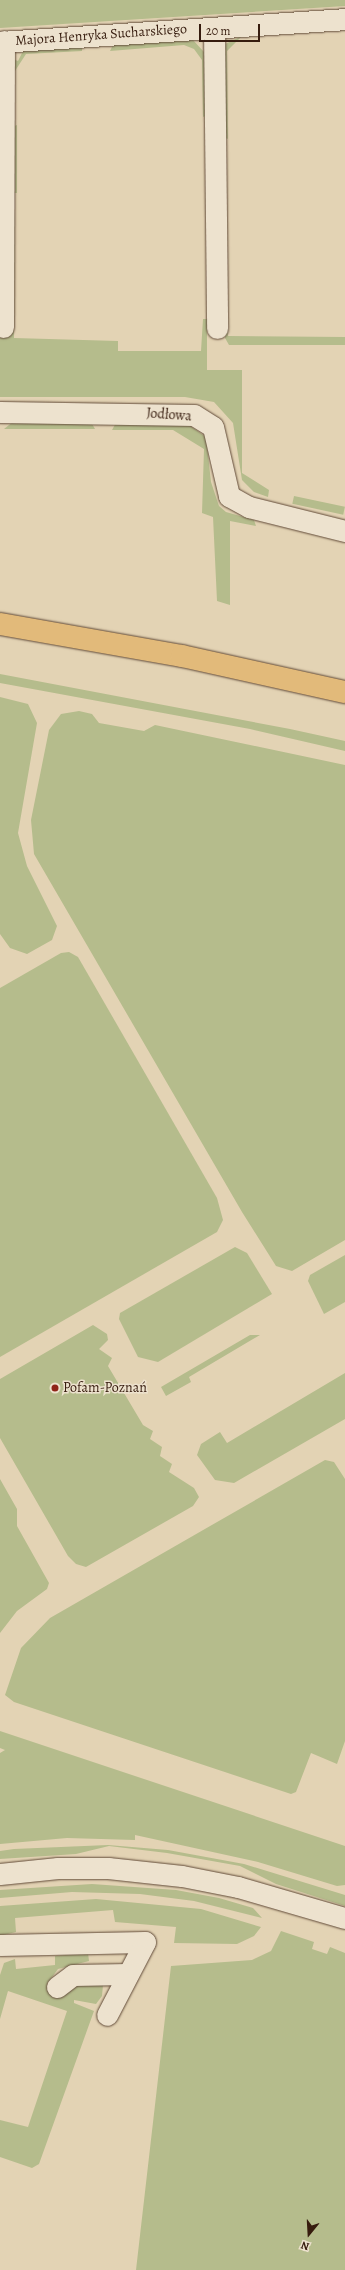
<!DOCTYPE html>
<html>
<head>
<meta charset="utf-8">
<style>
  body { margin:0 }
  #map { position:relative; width:345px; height:2270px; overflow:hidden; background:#e3d3b4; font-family:Alegreya,serif }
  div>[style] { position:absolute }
  .green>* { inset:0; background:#b5bc8c; transform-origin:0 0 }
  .roads { filter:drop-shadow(0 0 1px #614a38) drop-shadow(0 0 1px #614a38) }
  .minor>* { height:21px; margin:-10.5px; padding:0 10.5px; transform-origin:10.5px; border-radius:10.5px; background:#ede2ce }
  .major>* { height:22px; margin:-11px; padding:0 11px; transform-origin:11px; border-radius:11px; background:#e2ba7a }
  .dots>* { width:11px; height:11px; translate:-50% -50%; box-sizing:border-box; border:2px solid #ede2ce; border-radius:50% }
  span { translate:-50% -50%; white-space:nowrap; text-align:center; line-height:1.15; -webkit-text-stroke:3px #ede2ce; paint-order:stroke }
  .street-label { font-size:14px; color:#361c0e }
  .poi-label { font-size:14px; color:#361c0e }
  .left { translate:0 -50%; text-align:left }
  .north { position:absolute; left:289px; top:2214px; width:40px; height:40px; -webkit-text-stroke:3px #ede2ce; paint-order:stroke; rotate:198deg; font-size:11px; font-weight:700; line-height:16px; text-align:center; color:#361c0e }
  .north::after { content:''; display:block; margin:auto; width:14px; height:18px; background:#361c0e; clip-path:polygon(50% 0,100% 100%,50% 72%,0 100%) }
  .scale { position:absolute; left:199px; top:24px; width:61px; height:18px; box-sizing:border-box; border:2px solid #361c0e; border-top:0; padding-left:5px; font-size:12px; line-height:14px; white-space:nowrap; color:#361c0e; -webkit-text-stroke:3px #ede2ce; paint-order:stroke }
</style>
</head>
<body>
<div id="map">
  <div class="green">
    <div style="clip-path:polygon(0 0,345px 0,345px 6px,0 28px)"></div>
    <div style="clip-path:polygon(242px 36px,227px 51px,228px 139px,224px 137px,223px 45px)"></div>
    <div style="clip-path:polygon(193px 40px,204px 52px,207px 115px,203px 117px,202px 60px,194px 49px,184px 45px,110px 51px,114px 43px)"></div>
    <div style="clip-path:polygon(82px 44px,82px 51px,26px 54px,15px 71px,12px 108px,13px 59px,18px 61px,24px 49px)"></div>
    <div style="clip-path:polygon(17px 125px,17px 193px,14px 193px,12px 127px)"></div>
    <div style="clip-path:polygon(15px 211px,14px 338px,118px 341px,118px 351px,201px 351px,203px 319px,207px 319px,207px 370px,242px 370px,242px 473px,269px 490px,268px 497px,254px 492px,242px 480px,233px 423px,214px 402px,185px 397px,0 397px,0 329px)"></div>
    <div style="clip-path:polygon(228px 299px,228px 336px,345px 337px,345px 345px,229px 345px,225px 338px,224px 300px)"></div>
    <div style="clip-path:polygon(14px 421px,91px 422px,95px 429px,4px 429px)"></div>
    <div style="clip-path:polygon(117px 421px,189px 425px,206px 437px,211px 482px,219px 506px,226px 512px,254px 520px,256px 526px,230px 521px,230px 605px,217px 601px,213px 517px,202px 513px,204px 449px,173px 430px,112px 430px)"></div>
    <div style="left:294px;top:496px;width:52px;height:8px;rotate:12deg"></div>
    <div style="clip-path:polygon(0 674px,290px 729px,345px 741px,345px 751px,250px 729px,0 683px)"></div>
    <div style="clip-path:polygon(0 697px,28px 704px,37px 723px,18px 833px,27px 866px,57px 926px,52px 940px,27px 954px,10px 948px,0 934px)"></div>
    <div style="clip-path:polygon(79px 711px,92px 714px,99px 723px,144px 731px,155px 725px,345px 765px,345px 1240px,292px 1271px,276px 1266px,242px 1212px,34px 854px,31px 820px,49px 730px,61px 714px)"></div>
    <div style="clip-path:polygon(69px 952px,78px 957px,217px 1198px,223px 1220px,217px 1232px,0 1357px,0 988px,61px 953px)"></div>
    <div style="clip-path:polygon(235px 1247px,247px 1253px,272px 1294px,158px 1362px,138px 1357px,119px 1319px,120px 1313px)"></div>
    <div style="clip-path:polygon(345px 1255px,345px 1302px,324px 1314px,308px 1281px,310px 1275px)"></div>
    <div style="clip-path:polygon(93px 1325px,107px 1334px,108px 1340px,99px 1349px,112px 1358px,108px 1366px,143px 1425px,153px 1431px,150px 1439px,162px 1447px,160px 1456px,172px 1464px,169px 1472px,194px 1488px,199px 1497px,193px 1506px,86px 1567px,76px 1564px,68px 1556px,0 1438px,0 1379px)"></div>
    <div style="clip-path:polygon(250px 1335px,260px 1335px,189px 1377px,191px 1382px,166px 1396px,161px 1387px)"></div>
    <div style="clip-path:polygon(345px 1373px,345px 1419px,234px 1483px,215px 1480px,197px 1455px,201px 1444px,220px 1432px,227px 1443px)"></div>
    <div style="clip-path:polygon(325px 1460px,334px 1462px,345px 1479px,345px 1741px,337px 1764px,311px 1753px,296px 1792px,291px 1794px,14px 1702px,5px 1695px,21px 1648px,50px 1618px)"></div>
    <div style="clip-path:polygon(0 1479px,17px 1509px,17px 1526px,49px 1583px,47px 1589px,17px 1611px,0 1633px)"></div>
    <div style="clip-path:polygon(0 1731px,345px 1846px,345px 1885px,337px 1886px,258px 1862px,135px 1835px,135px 1840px,67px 1838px,0 1844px,0 1753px,5px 1750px,0 1748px)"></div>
    <div style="clip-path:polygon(108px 1845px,168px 1850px,244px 1864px,345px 1895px,345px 1906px,276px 1884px,240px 1866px,167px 1853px,109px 1846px,76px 1854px,0 1859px,0 1851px,14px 1849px)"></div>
    <div style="clip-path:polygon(92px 1884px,176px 1890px,219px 1898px,253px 1908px,262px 1918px,194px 1901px,140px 1894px,72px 1892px,0 1898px,0 1890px)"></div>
    <div style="clip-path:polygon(96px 1899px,201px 1909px,261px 1927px,254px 1936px,237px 1944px,174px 1943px,176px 1927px,115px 1922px,113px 1910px,15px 1918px,16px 1932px,0 1936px,0 1906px)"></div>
    <div style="clip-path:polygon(281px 1931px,314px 1942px,312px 1949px,327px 1954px,330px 1947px,345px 1953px,345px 2270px,136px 2270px,171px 1966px,252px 1960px,271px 1951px)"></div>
    <div style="clip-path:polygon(88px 1953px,89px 1961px,58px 1969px,47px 1984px,66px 1989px,72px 1985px,103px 1985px,102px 1996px,96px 2004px,74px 2000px,74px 2003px,94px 2011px,39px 2164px,32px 2168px,0 2157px,0 2120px,28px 2127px,67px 2011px,8px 1991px,0 2019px,0 1975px,4px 1963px,15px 1959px,16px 1969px,55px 1965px,55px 1956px)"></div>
  </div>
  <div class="roads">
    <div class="minor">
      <div style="left:214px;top:28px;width:300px;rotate:89.4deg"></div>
      <div style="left:0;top:42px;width:346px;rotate:-3.8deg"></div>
      <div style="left:3px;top:327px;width:286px;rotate:-89.8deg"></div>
      <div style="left:0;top:412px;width:194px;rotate:0.9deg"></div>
      <div style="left:194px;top:415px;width:22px;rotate:32deg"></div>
      <div style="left:213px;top:427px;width:71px;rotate:76.9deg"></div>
      <div style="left:229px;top:496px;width:23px;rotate:29deg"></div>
      <div style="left:249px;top:507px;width:99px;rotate:14deg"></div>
      <div style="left:0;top:1874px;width:58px;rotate:-5.9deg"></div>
      <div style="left:58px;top:1868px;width:50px"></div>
      <div style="left:108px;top:1868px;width:74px;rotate:6.2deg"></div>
      <div style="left:182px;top:1876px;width:57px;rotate:11.1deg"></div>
      <div style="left:238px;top:1887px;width:111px;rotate:16.2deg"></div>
      <div style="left:0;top:1945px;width:145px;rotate:-1.2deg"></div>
      <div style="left:145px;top:1942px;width:82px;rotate:117.5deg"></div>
      <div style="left:57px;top:1987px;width:20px;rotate:-37deg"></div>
      <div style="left:73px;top:1975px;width:55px;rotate:-1deg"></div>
    </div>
    <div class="major">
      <div style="left:0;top:624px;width:185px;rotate:10deg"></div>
      <div style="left:182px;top:656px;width:167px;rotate:12.5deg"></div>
    </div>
  </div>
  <div class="dots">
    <div style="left:55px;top:1388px;background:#8f2418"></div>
  </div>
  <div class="street-label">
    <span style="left:101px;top:35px;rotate:-4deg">Majora Henryka Sucharskiego</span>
    <span style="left:169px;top:415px;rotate:4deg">Jodłowa</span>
  </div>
  <div class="poi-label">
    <span class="left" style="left:63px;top:1388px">Pofam-Poznań</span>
  </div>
  <div class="north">N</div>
  <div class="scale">20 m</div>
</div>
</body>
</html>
